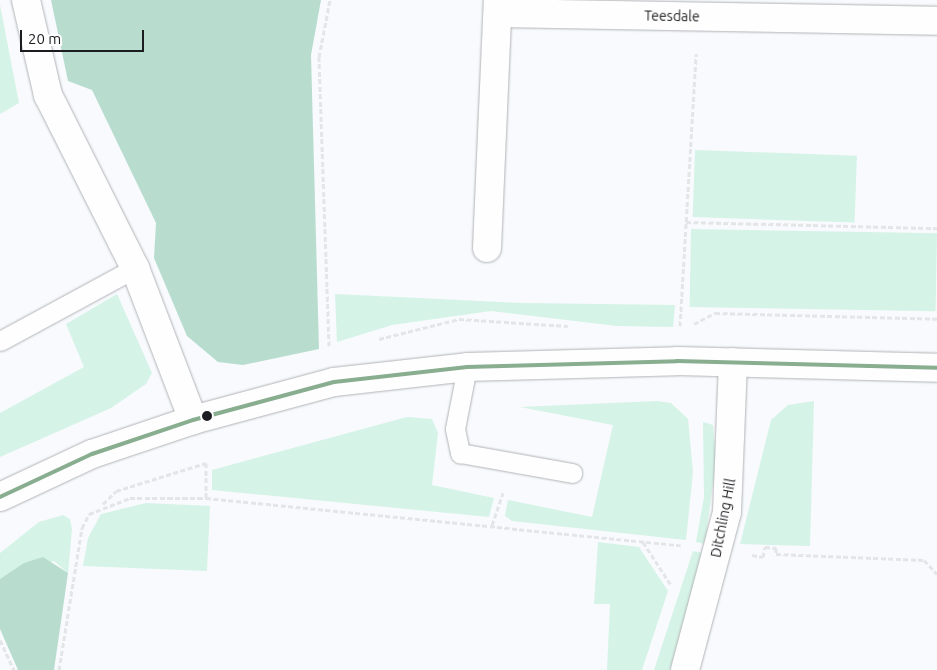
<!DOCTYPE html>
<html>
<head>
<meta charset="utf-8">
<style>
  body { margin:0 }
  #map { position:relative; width:937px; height:670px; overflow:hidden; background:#f8fafd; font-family:Ubuntu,sans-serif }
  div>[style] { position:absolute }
  .green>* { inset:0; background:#d5f3e6; transform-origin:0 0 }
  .forest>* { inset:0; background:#b8ddce }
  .path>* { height:3px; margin-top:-1.5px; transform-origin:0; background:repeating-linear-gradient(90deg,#e4e5e6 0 5px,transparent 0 7.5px) }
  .roads { filter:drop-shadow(0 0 1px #b1b3b6) drop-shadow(0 0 1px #b1b3b6) }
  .lane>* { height:19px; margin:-9.5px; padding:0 9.5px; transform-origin:9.5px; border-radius:9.5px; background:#fefeff }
  .street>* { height:28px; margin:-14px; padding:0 14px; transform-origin:14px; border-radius:14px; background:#fefeff }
  .bus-1>* { height:4px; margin:-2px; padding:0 2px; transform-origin:2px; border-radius:2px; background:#88ae8f }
  .dots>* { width:14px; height:14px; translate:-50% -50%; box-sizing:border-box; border:2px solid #fff; border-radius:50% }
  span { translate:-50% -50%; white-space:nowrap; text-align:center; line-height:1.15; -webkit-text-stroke:4.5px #fff; paint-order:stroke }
  .street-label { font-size:14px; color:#1b1c1f }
  .scale { position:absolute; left:20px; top:30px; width:124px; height:22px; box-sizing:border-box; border:2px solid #1b1c1f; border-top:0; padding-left:6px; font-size:15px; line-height:18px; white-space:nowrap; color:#1b1c1f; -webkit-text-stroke:4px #fff; paint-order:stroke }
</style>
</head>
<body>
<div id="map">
  <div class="green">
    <div style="clip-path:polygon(0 5px,19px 103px,0 114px)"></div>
    <div style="left:695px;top:150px;width:162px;height:67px;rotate:2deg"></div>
    <div style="left:691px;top:229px;width:246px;height:78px;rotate:1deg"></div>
    <div style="clip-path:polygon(117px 294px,152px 373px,146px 384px,111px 408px,0 457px,0 413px,84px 367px,66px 324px)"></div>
    <div style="clip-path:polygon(335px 294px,522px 303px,675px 305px,673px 327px,617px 326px,491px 311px,392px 325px,337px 342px)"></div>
    <div style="clip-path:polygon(657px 401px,671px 403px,688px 419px,693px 472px,686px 540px,512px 521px,505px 516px,508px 500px,592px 517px,613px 425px,520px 407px)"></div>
    <div style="clip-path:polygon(814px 401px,810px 546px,740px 544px,771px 420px,788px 405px)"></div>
    <div style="clip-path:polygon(407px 417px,432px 419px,438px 433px,432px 485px,494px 498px,489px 517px,212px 490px,212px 470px)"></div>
    <div style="clip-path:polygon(703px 422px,713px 425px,716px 460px,705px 544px,696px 542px,704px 497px)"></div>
    <div style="clip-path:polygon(146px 503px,210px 506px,207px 571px,83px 566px,88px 538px,101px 514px)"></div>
    <div style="clip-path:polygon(63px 515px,70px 519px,72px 529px,68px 573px,54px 561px,0 579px,0 553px,39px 522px)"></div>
    <div style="clip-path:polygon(598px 542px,639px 547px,668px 591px,642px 670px,607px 670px,610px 604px,594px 604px)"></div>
    <div style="clip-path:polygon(693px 551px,703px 553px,670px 670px,654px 670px)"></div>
  </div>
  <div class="forest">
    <div style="clip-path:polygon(51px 0,321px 0,311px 55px,319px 349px,243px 365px,218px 362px,187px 336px,154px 258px,156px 223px,92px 90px,68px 81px)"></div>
    <div style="clip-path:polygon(43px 557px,68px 573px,54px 670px,18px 670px,0 629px,0 579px,24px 563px)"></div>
  </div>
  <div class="path">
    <div style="left:686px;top:222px;width:251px;rotate:1.4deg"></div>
    <div style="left:694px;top:324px;width:24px;rotate:-28deg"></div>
    <div style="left:715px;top:313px;width:222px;rotate:1.5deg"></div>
    <div style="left:680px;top:326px;width:273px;rotate:-86.6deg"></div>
    <div style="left:379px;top:339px;width:82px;rotate:-14deg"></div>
    <div style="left:459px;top:319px;width:109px;rotate:3.7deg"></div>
    <div style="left:329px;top:346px;width:289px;rotate:-92deg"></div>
    <div style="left:319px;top:57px;width:58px;rotate:-79.1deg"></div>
    <div style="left:103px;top:504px;width:18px;rotate:-45deg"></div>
    <div style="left:116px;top:491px;width:94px;rotate:-17.3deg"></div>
    <div style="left:206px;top:463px;width:35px;rotate:90deg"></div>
    <div style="left:492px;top:525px;width:34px;rotate:-71deg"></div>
    <div style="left:643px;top:542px;width:51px;rotate:56.9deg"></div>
    <div style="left:752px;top:555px;width:11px;rotate:10deg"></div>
    <div style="left:763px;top:557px;width:10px;rotate:-79deg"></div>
    <div style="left:765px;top:547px;width:11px;rotate:5deg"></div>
    <div style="left:776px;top:548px;width:6px;rotate:90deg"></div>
    <div style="left:776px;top:554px;width:148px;rotate:2.3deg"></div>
    <div style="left:924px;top:560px;width:19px;rotate:47deg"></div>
    <div style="left:0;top:640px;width:33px;rotate:65deg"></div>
    <div style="left:59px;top:670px;width:144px;rotate:-80.8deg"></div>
    <div style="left:82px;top:528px;width:16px;rotate:-63deg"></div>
    <div style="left:89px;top:514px;width:44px;rotate:-21.3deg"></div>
    <div style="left:130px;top:498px;width:76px"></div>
    <div style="left:206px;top:498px;width:477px;rotate:5.7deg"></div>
  </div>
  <div class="roads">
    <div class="lane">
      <div style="left:0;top:341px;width:153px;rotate:-28.4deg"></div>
      <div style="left:467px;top:367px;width:63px;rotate:101deg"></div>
      <div style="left:455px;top:429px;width:25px;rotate:78deg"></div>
      <div style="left:460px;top:453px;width:114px;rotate:10.1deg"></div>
    </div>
    <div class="street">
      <div style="left:26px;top:0;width:98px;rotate:77deg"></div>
      <div style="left:48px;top:95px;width:194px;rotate:63.3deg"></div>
      <div style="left:135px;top:268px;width:163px;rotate:69.1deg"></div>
      <div style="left:498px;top:13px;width:439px;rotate:1deg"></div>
      <div style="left:487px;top:248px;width:248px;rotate:-87.5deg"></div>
      <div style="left:0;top:497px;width:102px;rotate:-25.1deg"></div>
      <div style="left:92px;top:454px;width:107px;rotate:-18.6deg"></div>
      <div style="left:193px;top:420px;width:146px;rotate:-15.1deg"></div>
      <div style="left:334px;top:382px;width:134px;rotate:-6.4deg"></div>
      <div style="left:467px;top:367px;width:210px;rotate:-1.6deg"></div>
      <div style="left:677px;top:361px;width:260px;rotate:1.5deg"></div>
      <div style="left:685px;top:670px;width:163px;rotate:-75.1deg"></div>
      <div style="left:727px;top:512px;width:150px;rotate:-87.7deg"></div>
    </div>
  </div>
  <div class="bus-1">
    <div style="left:0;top:497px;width:102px;rotate:-25.1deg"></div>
    <div style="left:92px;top:454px;width:107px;rotate:-18.6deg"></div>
    <div style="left:193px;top:420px;width:146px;rotate:-15.1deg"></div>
    <div style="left:334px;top:382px;width:134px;rotate:-6.4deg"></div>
    <div style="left:467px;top:367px;width:210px;rotate:-1.6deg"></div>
    <div style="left:677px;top:361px;width:260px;rotate:1.5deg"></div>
  </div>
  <div class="dots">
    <div style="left:207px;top:416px;background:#1b1c1f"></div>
  </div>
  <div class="street-label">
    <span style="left:672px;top:16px;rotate:1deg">Teesdale</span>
    <span style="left:723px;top:518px;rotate:-79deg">Ditchling Hill</span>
  </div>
  <div class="scale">20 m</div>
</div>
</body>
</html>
